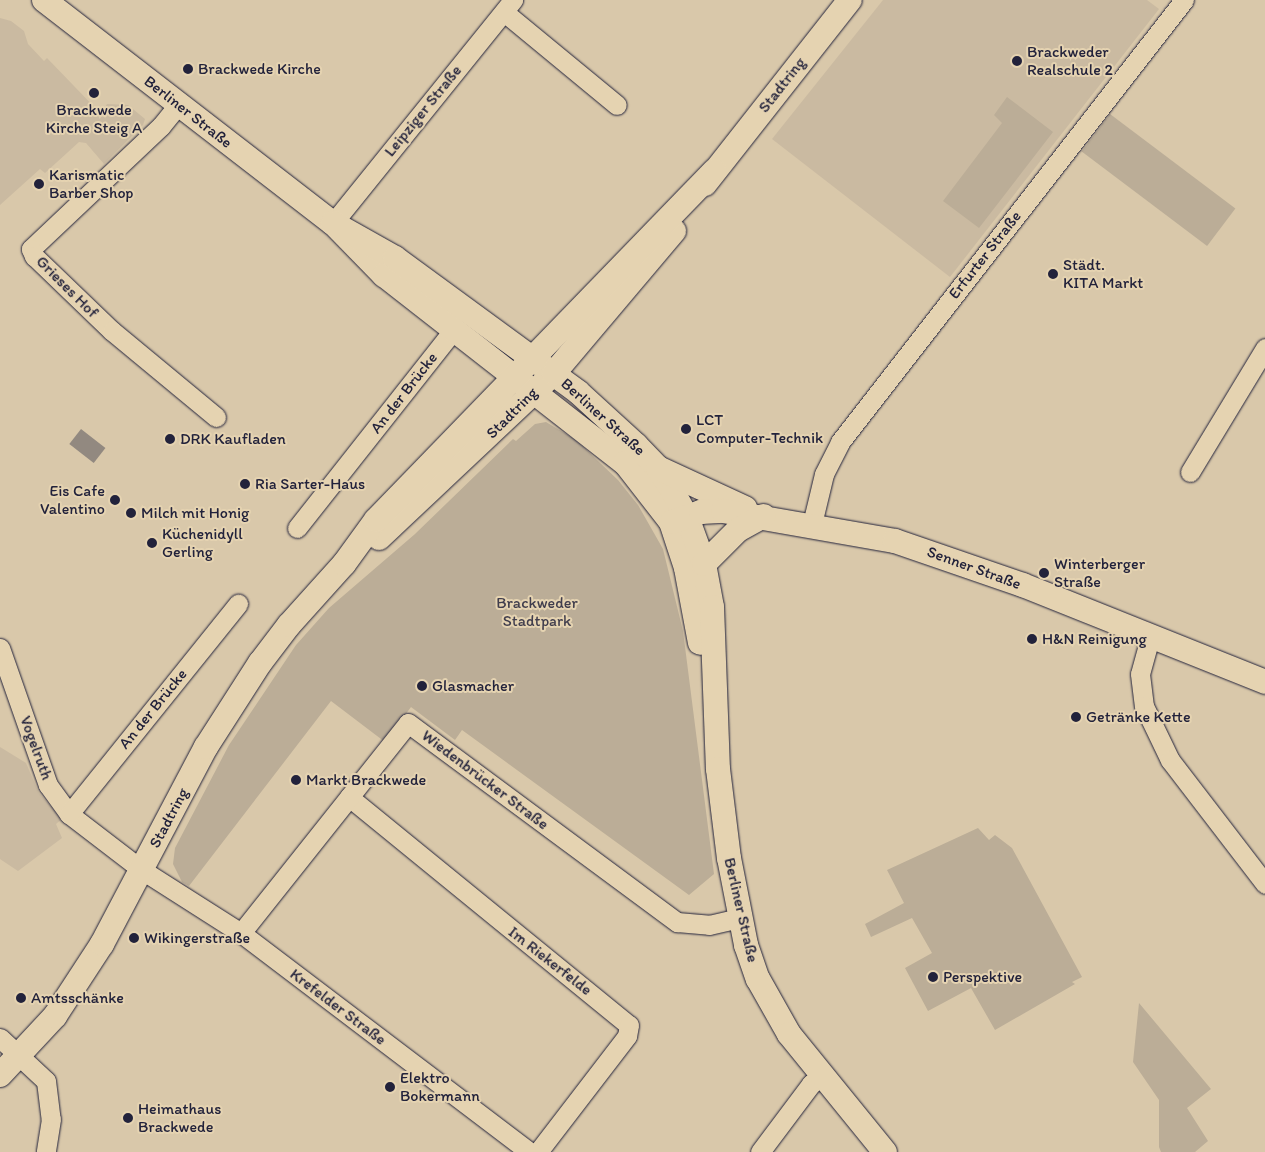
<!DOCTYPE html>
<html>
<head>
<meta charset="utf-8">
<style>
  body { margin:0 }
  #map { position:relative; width:1265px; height:1152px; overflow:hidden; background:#d9c8aa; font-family:Itim,sans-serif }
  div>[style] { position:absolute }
  .built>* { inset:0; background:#cabaa1 }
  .green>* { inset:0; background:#bbad97; transform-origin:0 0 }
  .water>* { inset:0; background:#928980; transform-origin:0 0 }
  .roads { filter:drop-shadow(0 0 1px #22223b) drop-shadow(0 0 1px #22223b) }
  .minor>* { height:19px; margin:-9.5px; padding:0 9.5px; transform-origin:9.5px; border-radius:9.5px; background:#e5d3b1 }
  .tertiary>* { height:24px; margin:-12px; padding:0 12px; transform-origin:12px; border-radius:12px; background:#e5d3b1 }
  .dots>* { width:14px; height:14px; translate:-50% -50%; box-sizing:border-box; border:2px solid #e5d3b1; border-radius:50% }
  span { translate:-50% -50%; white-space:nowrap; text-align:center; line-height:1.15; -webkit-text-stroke:4px #e5d3b1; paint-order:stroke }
  .poi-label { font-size:16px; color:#22223b }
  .left { translate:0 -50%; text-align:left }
  .right { translate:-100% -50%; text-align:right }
  .street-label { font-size:16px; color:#22223b }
  .park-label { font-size:16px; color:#413e4d }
</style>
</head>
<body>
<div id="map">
  <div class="built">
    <div style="clip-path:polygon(883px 0,1147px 0,1159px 9px,950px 277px,772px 139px)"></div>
    <div style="clip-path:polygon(0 18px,11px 21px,24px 31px,28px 44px,44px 61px,47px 58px,101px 114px,107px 104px,128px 105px,145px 119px,143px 125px,104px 164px,86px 143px,79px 142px,45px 173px,40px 169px,0 205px)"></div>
    <div style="clip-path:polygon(0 747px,26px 763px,39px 793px,62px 819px,56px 824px,62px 838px,18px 871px,0 859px)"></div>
  </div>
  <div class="green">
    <div style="clip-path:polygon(1007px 97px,1053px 132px,979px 228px,943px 201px,1002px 123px,994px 115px)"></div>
    <div style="left:1110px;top:114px;width:157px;height:47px;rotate:37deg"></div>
    <div style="clip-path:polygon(546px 422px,576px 440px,618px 480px,638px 505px,663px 549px,683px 631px,714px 874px,689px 895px,462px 730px,455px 740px,411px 707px,385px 742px,331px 701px,189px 886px,182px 882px,173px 864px,175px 848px,229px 745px,296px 645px,329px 608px,415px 534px,513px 439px,516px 441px,535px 424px)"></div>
    <div style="clip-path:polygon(978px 828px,989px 840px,995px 835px,1012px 848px,1082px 977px,1072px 982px,1075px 984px,995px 1030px,971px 988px,928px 1011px,905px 968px,932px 953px,912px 918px,871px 937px,865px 924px,904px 903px,887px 870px)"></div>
    <div style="clip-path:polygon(1139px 1003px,1211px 1089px,1187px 1108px,1208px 1141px,1195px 1152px,1161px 1152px,1159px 1147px,1159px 1100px,1133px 1062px)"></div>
  </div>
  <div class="water">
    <div style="left:81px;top:429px;width:31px;height:19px;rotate:38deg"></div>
  </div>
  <div class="roads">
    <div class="minor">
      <div style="left:504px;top:12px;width:146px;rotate:39.5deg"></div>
      <div style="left:178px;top:105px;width:27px;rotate:129deg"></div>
      <div style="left:161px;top:126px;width:179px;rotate:136.6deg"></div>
      <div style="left:31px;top:249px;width:8px;rotate:67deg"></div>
      <div style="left:34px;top:256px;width:108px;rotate:43.9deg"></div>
      <div style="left:112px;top:331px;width:135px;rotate:39.6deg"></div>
      <div style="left:333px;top:223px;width:287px;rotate:-51.1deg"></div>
      <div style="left:1190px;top:472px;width:145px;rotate:-58.8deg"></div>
      <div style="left:812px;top:524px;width:51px;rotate:-76.5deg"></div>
      <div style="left:824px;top:474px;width:36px;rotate:-63deg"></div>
      <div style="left:840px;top:442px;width:560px;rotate:-52.11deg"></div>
      <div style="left:297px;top:528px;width:253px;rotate:-51.7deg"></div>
      <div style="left:1151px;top:634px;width:41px;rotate:105.4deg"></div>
      <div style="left:1140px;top:674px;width:32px;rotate:83deg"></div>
      <div style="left:1144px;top:706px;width:60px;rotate:64.3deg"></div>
      <div style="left:1170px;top:760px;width:156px;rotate:52.5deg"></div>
      <div style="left:0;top:648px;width:145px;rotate:70.7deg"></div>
      <div style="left:48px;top:785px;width:36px;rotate:54deg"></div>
      <div style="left:69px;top:814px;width:92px;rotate:37.5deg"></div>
      <div style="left:142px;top:870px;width:117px;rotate:32.5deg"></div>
      <div style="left:241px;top:933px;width:362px;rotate:37.2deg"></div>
      <div style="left:349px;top:797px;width:361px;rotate:39.2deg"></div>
      <div style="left:629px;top:1025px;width:11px;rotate:100deg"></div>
      <div style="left:627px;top:1036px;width:146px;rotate:127.5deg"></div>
      <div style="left:69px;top:814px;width:270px;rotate:-51.2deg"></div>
      <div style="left:241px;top:933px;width:268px;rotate:-51.5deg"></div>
      <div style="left:408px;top:723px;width:335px;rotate:36.5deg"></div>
      <div style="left:677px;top:922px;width:32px;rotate:5deg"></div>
      <div style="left:709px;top:925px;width:32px;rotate:-13deg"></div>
      <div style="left:0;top:1038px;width:63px;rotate:43.1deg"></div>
      <div style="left:46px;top:1081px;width:38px;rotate:83deg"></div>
      <div style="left:51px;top:1119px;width:33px;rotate:99deg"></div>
      <div style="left:760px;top:1152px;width:85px;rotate:-53.1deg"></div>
      <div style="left:811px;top:1084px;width:13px;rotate:-39deg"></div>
    </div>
    <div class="tertiary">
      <div style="left:44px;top:0;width:365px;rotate:37.7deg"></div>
      <div style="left:333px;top:223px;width:73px;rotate:45.6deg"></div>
      <div style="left:384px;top:275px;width:306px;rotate:38deg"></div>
      <div style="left:625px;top:463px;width:75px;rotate:52.1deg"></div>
      <div style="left:671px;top:522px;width:48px;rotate:71.9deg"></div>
      <div style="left:686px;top:568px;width:76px;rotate:79.4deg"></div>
      <div style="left:705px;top:184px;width:234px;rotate:-51.8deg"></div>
      <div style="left:333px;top:223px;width:71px;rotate:29.4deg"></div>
      <div style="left:395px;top:258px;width:227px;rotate:36.2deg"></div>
      <div style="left:578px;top:392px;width:79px;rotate:42.4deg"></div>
      <div style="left:636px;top:445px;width:32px;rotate:46deg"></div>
      <div style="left:658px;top:468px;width:28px;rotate:58deg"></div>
      <div style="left:673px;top:492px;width:29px;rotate:61deg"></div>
      <div style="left:687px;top:517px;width:50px;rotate:70.1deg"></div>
      <div style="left:704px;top:564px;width:44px;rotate:79.5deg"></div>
      <div style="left:712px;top:607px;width:162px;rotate:87.9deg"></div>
      <div style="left:718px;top:769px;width:90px;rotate:83deg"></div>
      <div style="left:729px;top:858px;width:89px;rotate:78.9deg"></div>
      <div style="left:746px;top:945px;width:36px;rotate:71deg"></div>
      <div style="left:758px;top:979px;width:63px;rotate:60.6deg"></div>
      <div style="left:789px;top:1034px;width:152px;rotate:50.9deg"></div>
      <div style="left:658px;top:468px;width:96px;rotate:24.7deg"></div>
      <div style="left:672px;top:522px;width:31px;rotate:-19deg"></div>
      <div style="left:701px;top:512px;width:22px;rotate:-3deg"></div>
      <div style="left:723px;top:511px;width:175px;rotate:9.9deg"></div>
      <div style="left:895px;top:541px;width:135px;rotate:19deg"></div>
      <div style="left:1023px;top:585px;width:261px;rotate:21.8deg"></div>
      <div style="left:379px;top:538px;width:241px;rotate:-43.3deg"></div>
      <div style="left:554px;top:373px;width:186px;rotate:-49.8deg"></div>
      <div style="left:704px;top:564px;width:48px;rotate:-45deg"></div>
      <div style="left:738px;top:530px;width:29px;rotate:-29deg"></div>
      <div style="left:0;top:1075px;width:81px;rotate:-47deg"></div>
      <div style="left:55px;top:1016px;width:86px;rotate:-56.9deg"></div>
      <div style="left:102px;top:944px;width:223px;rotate:-62.2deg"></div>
      <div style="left:206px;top:747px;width:100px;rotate:-57.3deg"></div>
      <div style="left:260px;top:663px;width:48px;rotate:-52.7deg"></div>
      <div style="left:289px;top:625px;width:82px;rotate:-48deg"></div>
      <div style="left:344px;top:564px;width:54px;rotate:-54deg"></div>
      <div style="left:376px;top:520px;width:486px;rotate:-45.9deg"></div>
    </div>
  </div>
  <div class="dots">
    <div style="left:1017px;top:61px;background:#22223b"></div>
    <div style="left:188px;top:69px;background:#22223b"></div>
    <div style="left:94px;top:93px;background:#22223b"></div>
    <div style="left:39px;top:184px;background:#22223b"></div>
    <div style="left:1053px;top:274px;background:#22223b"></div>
    <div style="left:686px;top:429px;background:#22223b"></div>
    <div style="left:170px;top:439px;background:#22223b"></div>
    <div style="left:245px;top:484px;background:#22223b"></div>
    <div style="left:115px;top:500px;background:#22223b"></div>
    <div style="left:131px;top:513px;background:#22223b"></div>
    <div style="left:152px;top:543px;background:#22223b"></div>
    <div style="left:1044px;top:573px;background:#22223b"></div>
    <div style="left:1032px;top:639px;background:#22223b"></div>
    <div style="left:422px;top:686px;background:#22223b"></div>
    <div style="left:1076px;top:717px;background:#22223b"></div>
    <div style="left:296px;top:780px;background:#22223b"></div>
    <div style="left:134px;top:938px;background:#22223b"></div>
    <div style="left:933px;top:977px;background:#22223b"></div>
    <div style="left:21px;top:998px;background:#22223b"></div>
    <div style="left:390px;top:1087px;background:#22223b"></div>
    <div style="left:128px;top:1118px;background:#22223b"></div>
  </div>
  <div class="poi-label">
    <span class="left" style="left:1027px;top:61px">Brackweder<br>Realschule 2</span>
    <span class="left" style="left:198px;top:69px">Brackwede Kirche</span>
    <span style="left:94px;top:119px">Brackwede<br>Kirche Steig A</span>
    <span class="left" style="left:49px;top:184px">Karismatic<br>Barber Shop</span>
    <span class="left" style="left:1063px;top:274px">Städt.<br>KITA Markt</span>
    <span class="left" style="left:696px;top:429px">LCT<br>Computer-Technik</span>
    <span class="left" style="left:180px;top:439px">DRK Kaufladen</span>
    <span class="left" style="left:255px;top:484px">Ria Sarter-Haus</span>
    <span class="right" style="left:105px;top:500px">Eis Cafe<br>Valentino</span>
    <span class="left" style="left:141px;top:513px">Milch mit Honig</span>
    <span class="left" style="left:162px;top:543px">Küchenidyll<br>Gerling</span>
    <span class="left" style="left:1054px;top:573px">Winterberger<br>Straße</span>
    <span class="left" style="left:1042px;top:639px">H&amp;N Reinigung</span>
    <span class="left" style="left:432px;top:686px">Glasmacher</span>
    <span class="left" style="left:1086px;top:717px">Getränke Kette</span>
    <span class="left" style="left:306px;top:780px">Markt Brackwede</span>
    <span class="left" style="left:144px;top:938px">Wikingerstraße</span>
    <span class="left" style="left:943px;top:977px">Perspektive</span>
    <span class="left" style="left:31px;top:998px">Amtsschänke</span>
    <span class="left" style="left:400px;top:1087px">Elektro<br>Bokermann</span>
    <span class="left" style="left:138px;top:1118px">Heimathaus<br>Brackwede</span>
  </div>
  <div class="street-label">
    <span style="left:782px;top:85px;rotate:-52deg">Stadtring</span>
    <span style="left:423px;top:111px;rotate:-51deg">Leipziger Straße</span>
    <span style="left:188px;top:112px;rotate:38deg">Berliner Straße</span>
    <span style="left:985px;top:255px;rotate:-52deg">Erfurter Straße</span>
    <span style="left:67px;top:287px;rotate:45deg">Grieses Hof</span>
    <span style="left:404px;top:393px;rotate:-52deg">An der Brücke</span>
    <span style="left:512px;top:413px;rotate:-45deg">Stadtring</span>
    <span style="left:603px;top:417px;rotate:42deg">Berliner Straße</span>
    <span style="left:974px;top:568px;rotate:20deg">Senner Straße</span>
    <span style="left:153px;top:709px;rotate:-51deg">An der Brücke</span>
    <span style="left:36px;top:748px;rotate:70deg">Vogelruth</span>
    <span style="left:485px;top:780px;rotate:37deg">Wiedenbrücker Straße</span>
    <span style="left:169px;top:818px;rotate:-62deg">Stadtring</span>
    <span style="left:741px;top:910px;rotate:77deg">Berliner Straße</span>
    <span style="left:550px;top:961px;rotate:38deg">Im Riekerfelde</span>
    <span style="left:338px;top:1007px;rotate:37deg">Krefelder Straße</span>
  </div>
  <div class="park-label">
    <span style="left:537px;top:612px">Brackweder<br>Stadtpark</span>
  </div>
</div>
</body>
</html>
